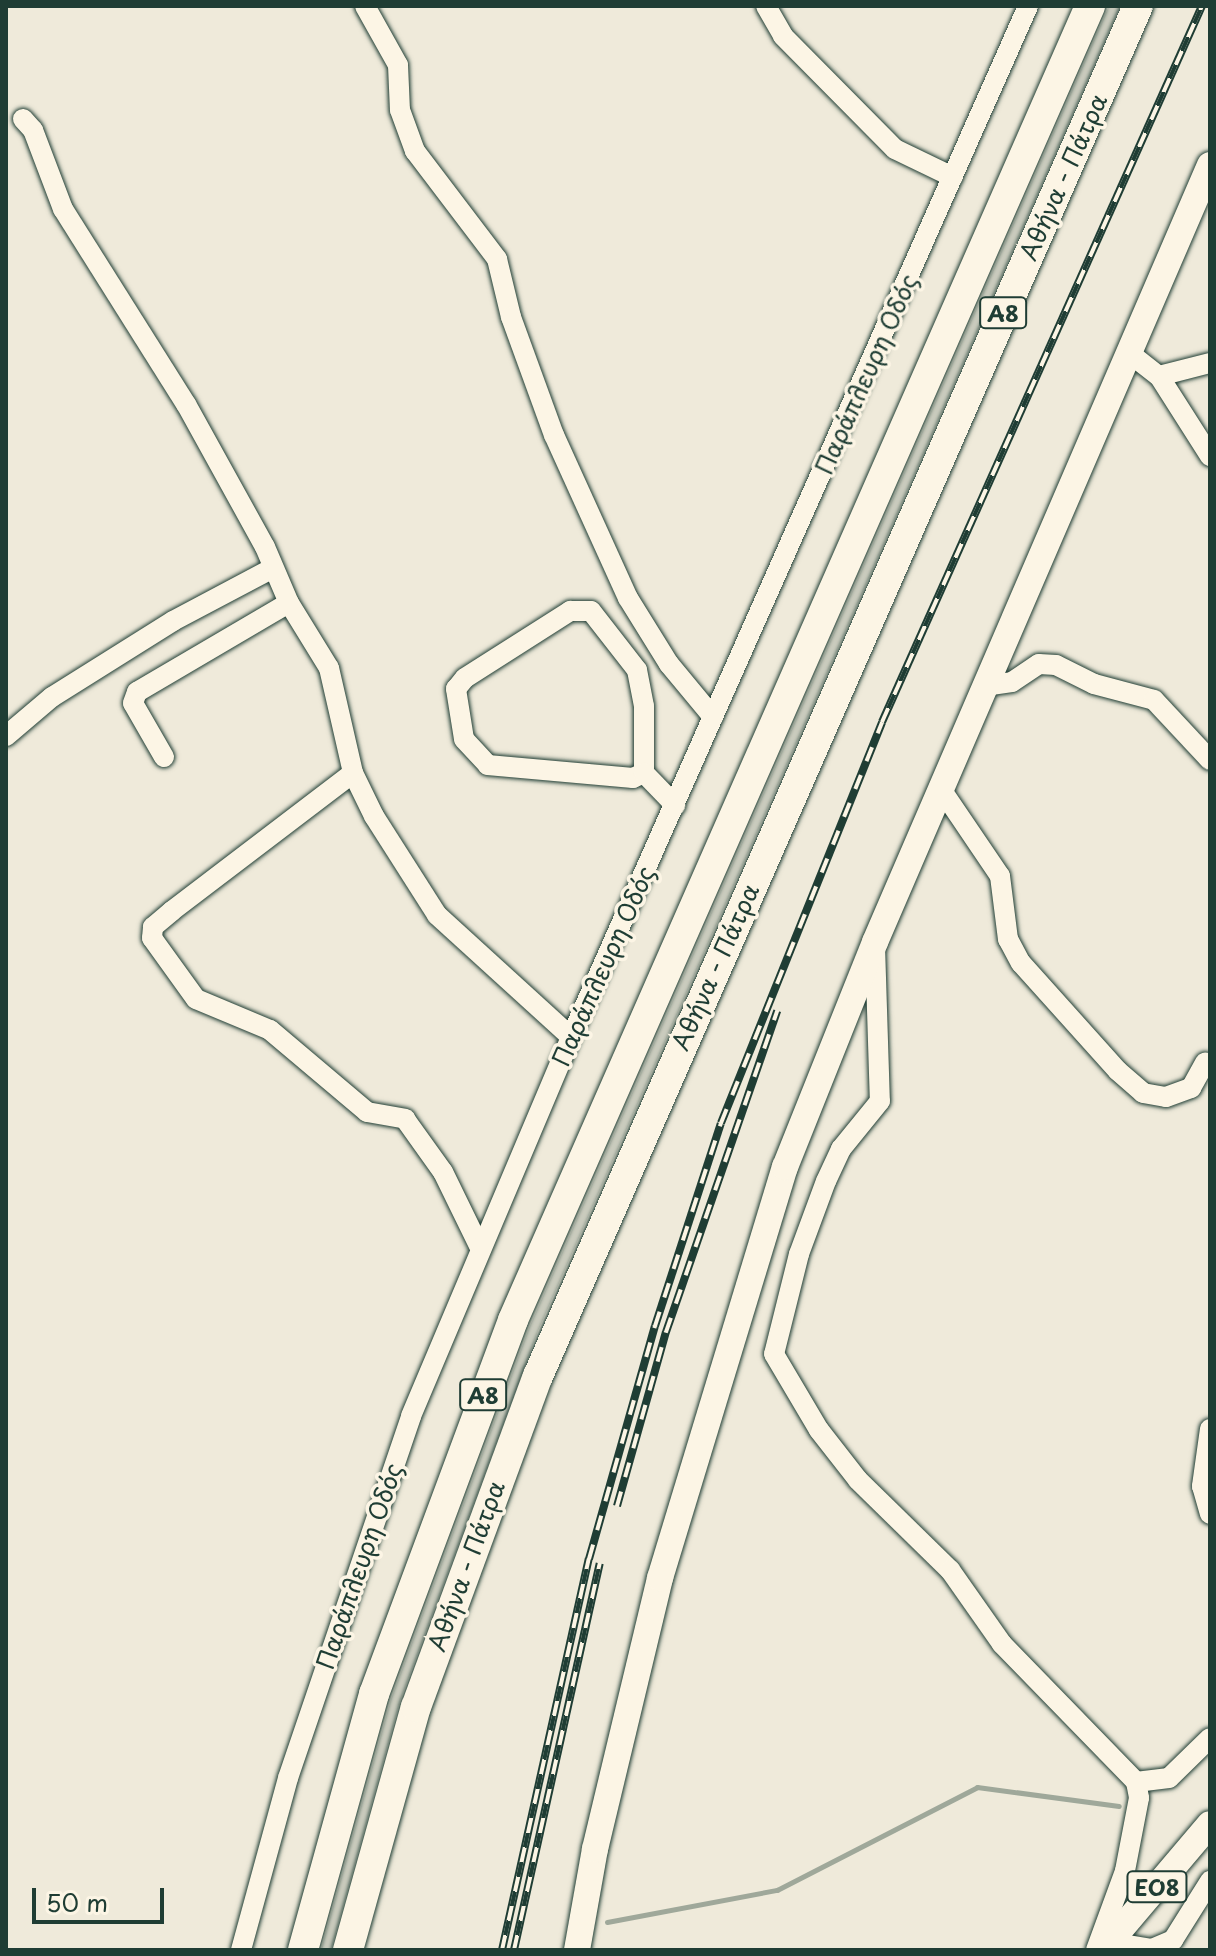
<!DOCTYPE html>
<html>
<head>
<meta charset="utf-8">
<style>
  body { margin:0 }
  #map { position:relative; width:1216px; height:1956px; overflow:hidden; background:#efeada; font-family:"Playpen Sans",sans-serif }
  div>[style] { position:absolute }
  .green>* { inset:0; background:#cccdbf }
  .stream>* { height:5px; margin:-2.5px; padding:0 2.5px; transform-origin:2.5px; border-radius:2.5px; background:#9fa89a }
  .roads { filter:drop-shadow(0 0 2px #1f3d34) drop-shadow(0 0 2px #1f3d34) }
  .minor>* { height:20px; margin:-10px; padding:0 10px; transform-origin:10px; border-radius:10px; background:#fcf5e5 }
  .major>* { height:26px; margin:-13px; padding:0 13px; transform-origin:13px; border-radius:13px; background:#fcf5e5 }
  .highway>* { height:30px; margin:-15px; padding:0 15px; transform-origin:15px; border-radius:15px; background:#fcf5e5 }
  .rail>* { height:8px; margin-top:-4px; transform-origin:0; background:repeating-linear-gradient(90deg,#fcf5e5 0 15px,#1f3d34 0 30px); box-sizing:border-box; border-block:2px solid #1f3d34 }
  span { translate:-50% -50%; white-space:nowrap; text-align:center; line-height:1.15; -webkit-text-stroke:7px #fcf5e5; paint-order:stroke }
  .shield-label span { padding:2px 6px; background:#fcf5e5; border:2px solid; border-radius:6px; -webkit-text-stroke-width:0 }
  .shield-label { font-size:22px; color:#1f3d34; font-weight:700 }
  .street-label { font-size:24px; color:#1f3d34 }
  .frame { position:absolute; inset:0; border:8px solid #1f3d34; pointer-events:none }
  .scale { position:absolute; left:32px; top:1888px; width:132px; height:36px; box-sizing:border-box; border:4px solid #1f3d34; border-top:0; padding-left:10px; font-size:24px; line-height:28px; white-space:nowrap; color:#1f3d34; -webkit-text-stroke:6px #fcf5e5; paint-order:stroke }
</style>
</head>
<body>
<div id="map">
  <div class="green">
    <div style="clip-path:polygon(1109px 6px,1120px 6px,538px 1331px,400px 1701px,331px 1950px,321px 1950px,391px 1699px,529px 1328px)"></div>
  </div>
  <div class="stream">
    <div style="left:607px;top:1922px;width:173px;rotate:-10.7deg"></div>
    <div style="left:777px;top:1890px;width:225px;rotate:-27.2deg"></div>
    <div style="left:977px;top:1787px;width:143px;rotate:7.6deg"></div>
  </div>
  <div class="roads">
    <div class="minor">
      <div style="left:365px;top:6px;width:68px;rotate:60.8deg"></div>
      <div style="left:398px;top:65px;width:45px;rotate:87.5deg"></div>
      <div style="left:400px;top:110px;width:44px;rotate:69.9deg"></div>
      <div style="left:415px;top:151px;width:136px;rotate:52.8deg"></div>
      <div style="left:497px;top:259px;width:60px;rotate:76.4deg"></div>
      <div style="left:511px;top:317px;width:126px;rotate:70deg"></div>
      <div style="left:554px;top:435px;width:179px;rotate:65.6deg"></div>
      <div style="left:628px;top:598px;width:78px;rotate:58.2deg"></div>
      <div style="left:669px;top:664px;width:69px;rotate:50.3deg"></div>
      <div style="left:766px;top:6px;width:34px;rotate:60deg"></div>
      <div style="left:783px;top:36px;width:159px;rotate:45.3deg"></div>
      <div style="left:895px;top:149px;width:64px;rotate:25.8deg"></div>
      <div style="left:23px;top:119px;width:15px;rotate:48deg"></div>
      <div style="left:33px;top:130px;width:85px;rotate:69.2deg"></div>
      <div style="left:63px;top:209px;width:231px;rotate:57.8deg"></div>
      <div style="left:186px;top:404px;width:163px;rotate:61.1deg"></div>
      <div style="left:265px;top:547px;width:61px;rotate:66.8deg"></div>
      <div style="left:289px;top:603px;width:76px;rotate:58.4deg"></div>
      <div style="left:329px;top:668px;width:108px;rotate:77.1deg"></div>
      <div style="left:353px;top:773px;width:48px;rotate:64deg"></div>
      <div style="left:374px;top:816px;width:117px;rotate:57.5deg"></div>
      <div style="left:437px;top:915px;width:181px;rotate:42.3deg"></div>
      <div style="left:1128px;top:352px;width:39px;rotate:38deg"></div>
      <div style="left:1159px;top:376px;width:95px;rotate:57.5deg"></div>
      <div style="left:1159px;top:376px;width:53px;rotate:-14.3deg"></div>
      <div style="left:984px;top:686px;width:28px;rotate:-8deg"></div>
      <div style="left:1012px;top:682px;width:32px;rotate:-34deg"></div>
      <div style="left:1039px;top:664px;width:17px;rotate:3deg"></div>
      <div style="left:1056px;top:665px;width:42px;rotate:26.6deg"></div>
      <div style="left:1094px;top:684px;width:62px;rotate:14.9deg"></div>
      <div style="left:1154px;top:700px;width:82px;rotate:47deg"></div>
      <div style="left:6px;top:736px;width:60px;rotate:-40.3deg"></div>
      <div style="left:52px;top:697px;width:143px;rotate:-32.1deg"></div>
      <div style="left:173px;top:621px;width:113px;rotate:-27.9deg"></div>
      <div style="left:164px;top:757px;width:62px;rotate:-119.9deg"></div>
      <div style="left:133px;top:703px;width:12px;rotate:-70deg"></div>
      <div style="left:137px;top:692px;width:176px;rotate:-30.4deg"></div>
      <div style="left:353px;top:773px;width:228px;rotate:142.7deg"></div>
      <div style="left:172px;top:911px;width:25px;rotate:140deg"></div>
      <div style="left:153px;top:927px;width:11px;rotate:95deg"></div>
      <div style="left:152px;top:938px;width:75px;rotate:54.2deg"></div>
      <div style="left:196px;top:999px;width:80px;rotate:22.7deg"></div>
      <div style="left:270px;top:1030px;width:127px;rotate:40.2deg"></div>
      <div style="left:367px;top:1112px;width:39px;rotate:10deg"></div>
      <div style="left:405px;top:1119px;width:65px;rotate:54.4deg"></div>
      <div style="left:443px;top:1172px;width:85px;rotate:64deg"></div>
      <div style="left:644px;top:773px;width:12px;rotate:156deg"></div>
      <div style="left:633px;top:778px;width:146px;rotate:-174.9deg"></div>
      <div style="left:488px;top:765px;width:35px;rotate:-133deg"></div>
      <div style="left:464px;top:739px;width:51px;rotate:-99.1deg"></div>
      <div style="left:456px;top:689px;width:14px;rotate:-51deg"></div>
      <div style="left:465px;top:678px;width:125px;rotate:-32.5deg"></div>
      <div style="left:570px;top:611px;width:21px"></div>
      <div style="left:591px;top:611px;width:75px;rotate:52.1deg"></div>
      <div style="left:637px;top:670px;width:37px;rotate:79deg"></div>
      <div style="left:644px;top:706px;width:67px;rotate:90deg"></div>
      <div style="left:644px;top:773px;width:45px;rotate:45.9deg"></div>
      <div style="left:941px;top:789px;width:105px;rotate:55.9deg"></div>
      <div style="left:1000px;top:876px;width:64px;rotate:82.8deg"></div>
      <div style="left:1008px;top:939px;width:27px;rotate:62deg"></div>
      <div style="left:1021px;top:963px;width:145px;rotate:48.1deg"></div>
      <div style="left:1118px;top:1071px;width:33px;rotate:41deg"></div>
      <div style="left:1143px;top:1093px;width:23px;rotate:10deg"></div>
      <div style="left:1166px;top:1097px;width:27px;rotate:-20deg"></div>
      <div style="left:1191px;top:1088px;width:29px;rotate:-61deg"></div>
      <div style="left:875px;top:946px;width:155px;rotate:88.2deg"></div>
      <div style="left:880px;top:1101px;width:62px;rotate:129.1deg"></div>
      <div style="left:841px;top:1149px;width:35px;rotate:115deg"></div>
      <div style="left:826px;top:1181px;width:78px;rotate:110.3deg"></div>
      <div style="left:799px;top:1254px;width:103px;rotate:104deg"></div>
      <div style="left:774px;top:1354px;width:88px;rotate:59.4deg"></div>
      <div style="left:819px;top:1430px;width:63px;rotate:52deg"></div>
      <div style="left:858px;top:1480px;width:129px;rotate:44.4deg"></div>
      <div style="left:950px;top:1570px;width:90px;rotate:54.9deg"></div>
      <div style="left:1002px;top:1644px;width:192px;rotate:45.8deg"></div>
      <div style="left:1136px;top:1782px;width:16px;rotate:79deg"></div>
      <div style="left:1139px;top:1798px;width:74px;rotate:100.9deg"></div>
      <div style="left:1125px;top:1871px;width:84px;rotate:110.2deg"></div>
      <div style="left:1210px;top:1429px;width:58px;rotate:98deg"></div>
      <div style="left:1202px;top:1486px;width:29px;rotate:74deg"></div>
      <div style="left:1136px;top:1782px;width:33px;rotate:-7deg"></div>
      <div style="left:1169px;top:1778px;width:57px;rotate:-44.3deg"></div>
      <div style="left:1110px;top:1942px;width:43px;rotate:9.5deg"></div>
      <div style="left:1152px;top:1949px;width:23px;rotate:-23deg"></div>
      <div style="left:1173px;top:1940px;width:70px;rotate:-57.9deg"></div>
      <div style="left:241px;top:1950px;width:178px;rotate:-74.7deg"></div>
      <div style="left:288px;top:1778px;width:382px;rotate:-71.2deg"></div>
      <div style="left:411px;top:1416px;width:411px;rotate:-67.1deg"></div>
      <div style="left:571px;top:1037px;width:1128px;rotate:-66.09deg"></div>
    </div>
    <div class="major">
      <div style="left:577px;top:1950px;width:103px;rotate:-79.9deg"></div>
      <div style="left:595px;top:1849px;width:279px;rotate:-76.5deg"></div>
      <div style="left:660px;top:1578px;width:430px;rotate:-73.1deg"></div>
      <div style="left:785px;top:1167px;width:242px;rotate:-68.2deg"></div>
      <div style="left:875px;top:942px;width:846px;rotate:-66.68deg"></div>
      <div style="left:1103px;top:1950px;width:165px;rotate:-49.7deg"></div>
    </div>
    <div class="highway">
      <div style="left:303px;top:1950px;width:266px;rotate:-74.5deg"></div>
      <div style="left:374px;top:1694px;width:399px;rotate:-69.6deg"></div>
      <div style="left:513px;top:1320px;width:1435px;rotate:-66.29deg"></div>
      <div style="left:348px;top:1950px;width:252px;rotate:-74.4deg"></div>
      <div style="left:416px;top:1707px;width:353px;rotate:-69.8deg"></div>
      <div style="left:538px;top:1376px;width:1496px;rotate:-66.35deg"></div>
    </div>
  </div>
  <div class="rail">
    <div style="left:617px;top:1506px;width:181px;rotate:-74.3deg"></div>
    <div style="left:666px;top:1332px;width:340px;rotate:-70.9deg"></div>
    <div style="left:502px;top:1950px;width:401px;rotate:-77.5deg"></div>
    <div style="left:589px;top:1559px;width:242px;rotate:-74.2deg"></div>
    <div style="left:655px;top:1326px;width:213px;rotate:-72deg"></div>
    <div style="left:721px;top:1123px;width:432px;rotate:-68.1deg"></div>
    <div style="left:882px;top:722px;width:784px;rotate:-65.92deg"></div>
    <div style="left:514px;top:1950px;width:396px;rotate:-77.5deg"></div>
  </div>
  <div class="shield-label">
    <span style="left:1003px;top:313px">Α8</span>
    <span style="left:483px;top:1395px">Α8</span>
    <span style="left:1157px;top:1887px">ΕΟ8</span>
  </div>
  <div class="street-label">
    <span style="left:1063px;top:177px;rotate:-66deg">Αθήνα - Πάτρα</span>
    <span style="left:866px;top:374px;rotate:-66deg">Παράπλευρη Οδός</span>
    <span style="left:603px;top:966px;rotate:-66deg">Παράπλευρη Οδός</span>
    <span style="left:715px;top:967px;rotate:-66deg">Αθήνα - Πάτρα</span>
    <span style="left:359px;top:1566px;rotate:-71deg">Παράπλευρη Οδός</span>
    <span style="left:466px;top:1566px;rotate:-70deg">Αθήνα - Πάτρα</span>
  </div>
  <div class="frame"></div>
  <div class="scale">50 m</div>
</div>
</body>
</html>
